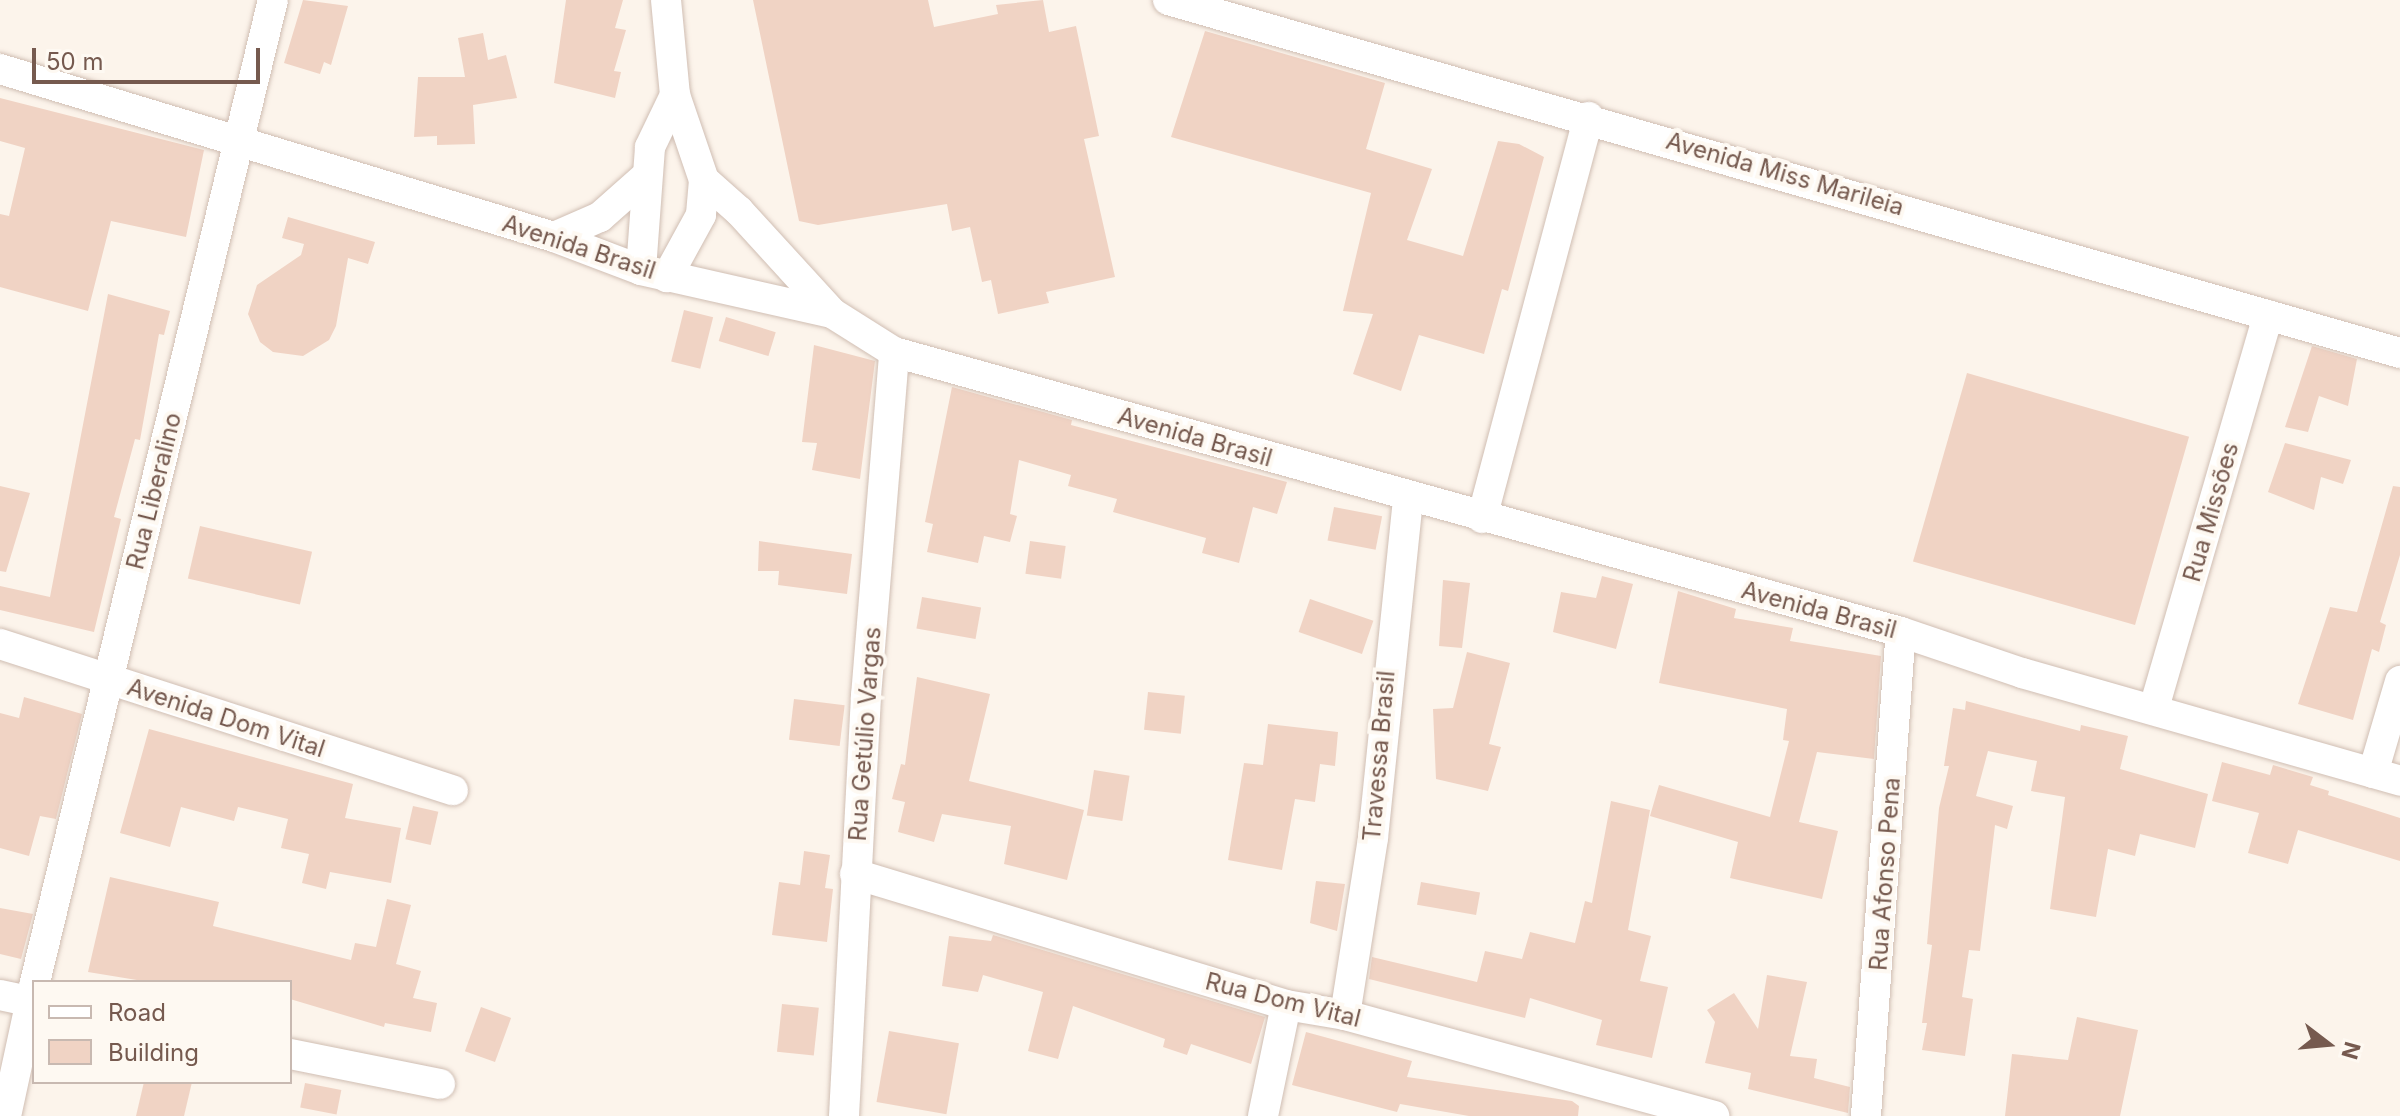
<!DOCTYPE html>
<html>
<head>
<meta charset="utf-8">
<style>
  body { margin:0 }
  #map { position:relative; width:2400px; height:1116px; overflow:hidden; background:#fcf4eb; font-family:Inter,sans-serif }
  div>[style] { position:absolute }
  .building>* { inset:0; background:#f0d3c4; transform-origin:0 0 }
  .roads { filter:drop-shadow(0 0 2px #d0beb3) drop-shadow(0 0 2px #d0beb3) }
  .street>* { height:30px; margin:-15px; padding:0 15px; transform-origin:15px; border-radius:15px; background:#fff }
  span { translate:-50% -50%; white-space:nowrap; text-align:center; line-height:1.15; -webkit-text-stroke:8px #fef9f2; paint-order:stroke }
  .street-label { font-size:24px; color:#765a4f }
  .legend { position:absolute; left:32px; top:980px; width:260px; height:104px; box-sizing:border-box; background:#fef9f2; border:2px solid #c8b9b1; margin:0; padding:10px 14px; list-style:none; font-size:24px; color:#765a4f }
  .legend li { display:flex; align-items:center; gap:16px; height:40px }
  .legend b { width:40px; border:2px solid #c8b9b1 }
  .north { position:absolute; left:2288px; top:1004px; width:80px; height:80px; -webkit-text-stroke:6px #fef9f2; paint-order:stroke; rotate:106deg; font-size:22px; font-weight:700; line-height:32px; text-align:center; color:#765a4f }
  .north::after { content:''; display:block; margin:auto; width:28px; height:36px; background:#765a4f; clip-path:polygon(50% 0,100% 100%,50% 72%,0 100%) }
  .scale { position:absolute; left:32px; top:48px; width:228px; height:36px; box-sizing:border-box; border:4px solid #765a4f; border-top:0; padding-left:10px; font-size:24px; line-height:28px; white-space:nowrap; color:#765a4f; -webkit-text-stroke:6px #fef9f2; paint-order:stroke }
</style>
</head>
<body>
<div id="map">
  <div class="building">
    <div style="clip-path:polygon(303px 0,348px 6px,331px 65px,324px 62px,320px 74px,284px 63px)"></div>
    <div style="clip-path:polygon(566px 0,623px 0,615px 28px,626px 30px,614px 71px,621px 72px,615px 98px,554px 83px)"></div>
    <div style="clip-path:polygon(753px 0,928px 0,934px 27px,998px 14px,996px 5px,1043px 0,1049px 32px,1076px 26px,1099px 136px,1084px 139px,1115px 277px,1046px 292px,1049px 303px,998px 314px,991px 280px,982px 282px,970px 227px,952px 231px,947px 204px,818px 225px,799px 221px)"></div>
    <div style="clip-path:polygon(1205px 31px,1385px 83px,1366px 149px,1432px 169px,1407px 240px,1463px 256px,1498px 141px,1519px 144px,1544px 157px,1508px 291px,1502px 289px,1484px 354px,1419px 335px,1401px 391px,1353px 374px,1373px 314px,1343px 311px,1371px 193px,1171px 137px)"></div>
    <div style="clip-path:polygon(483px 33px,488px 60px,506px 55px,517px 98px,473px 105px,475px 144px,437px 145px,437px 136px,414px 137px,418px 77px,465px 77px,458px 38px)"></div>
    <div style="clip-path:polygon(0 98px,204px 150px,186px 237px,111px 221px,88px 311px,0 287px,0 214px,9px 216px,25px 148px,0 141px)"></div>
    <div style="clip-path:polygon(288px 217px,375px 242px,368px 264px,348px 258px,336px 326px,329px 340px,303px 356px,273px 352px,260px 342px,248px 314px,257px 285px,301px 255px,304px 244px,282px 238px)"></div>
    <div style="clip-path:polygon(108px 294px,170px 311px,164px 335px,159px 334px,140px 440px,135px 439px,114px 517px,121px 519px,94px 632px,0 610px,0 586px,50px 597px)"></div>
    <div style="left:684px;top:310px;width:30px;height:53px;rotate:14deg"></div>
    <div style="left:726px;top:317px;width:52px;height:25px;rotate:17deg"></div>
    <div style="clip-path:polygon(814px 345px,875px 361px,860px 479px,812px 470px,817px 443px,802px 442px)"></div>
    <div style="clip-path:polygon(2312px 346px,2357px 359px,2348px 406px,2319px 396px,2308px 432px,2285px 427px)"></div>
    <div style="left:1967px;top:373px;width:231px;height:196px;rotate:16deg"></div>
    <div style="clip-path:polygon(952px 387px,1072px 420px,1071px 425px,1287px 482px,1277px 514px,1253px 507px,1239px 563px,1202px 553px,1206px 538px,1113px 512px,1117px 499px,1068px 486px,1071px 475px,1019px 460px,1010px 514px,1017px 516px,1010px 542px,984px 536px,978px 563px,927px 552px,933px 524px,925px 522px)"></div>
    <div style="clip-path:polygon(2285px 443px,2351px 460px,2343px 484px,2321px 477px,2314px 510px,2268px 492px)"></div>
    <div style="clip-path:polygon(0 486px,30px 493px,6px 572px,0 571px)"></div>
    <div style="clip-path:polygon(2393px 486px,2400px 487px,2400px 555px,2380px 622px,2386px 625px,2379px 652px,2372px 649px,2353px 720px,2298px 704px,2330px 607px,2357px 612px)"></div>
    <div style="left:1334px;top:507px;width:49px;height:34px;rotate:11deg"></div>
    <div style="left:200px;top:526px;width:115px;height:54px;rotate:13deg"></div>
    <div style="clip-path:polygon(759px 541px,852px 554px,847px 594px,778px 585px,779px 571px,758px 571px)"></div>
    <div style="left:1030px;top:541px;width:36px;height:33px;rotate:8deg"></div>
    <div style="clip-path:polygon(1602px 576px,1633px 584px,1616px 649px,1553px 632px,1561px 592px,1596px 598px)"></div>
    <div style="clip-path:polygon(1443px 580px,1470px 583px,1462px 648px,1439px 646px)"></div>
    <div style="clip-path:polygon(1678px 591px,1736px 609px,1734px 618px,1793px 628px,1790px 641px,1881px 656px,1874px 759px,1817px 752px,1799px 822px,1838px 831px,1822px 899px,1730px 878px,1738px 842px,1650px 816px,1659px 785px,1770px 817px,1789px 741px,1783px 740px,1787px 709px,1659px 683px)"></div>
    <div style="left:922px;top:597px;width:60px;height:32px;rotate:10deg"></div>
    <div style="left:1310px;top:599px;width:67px;height:35px;rotate:19deg"></div>
    <div style="clip-path:polygon(1467px 652px,1510px 663px,1489px 744px,1501px 747px,1488px 791px,1436px 779px,1433px 709px,1453px 708px)"></div>
    <div style="clip-path:polygon(917px 677px,990px 694px,969px 781px,1084px 810px,1067px 880px,1004px 864px,1011px 826px,942px 814px,934px 842px,898px 832px,905px 802px,892px 799px,901px 764px,905px 765px)"></div>
    <div style="left:1148px;top:692px;width:37px;height:38px;rotate:6deg"></div>
    <div style="clip-path:polygon(24px 697px,82px 714px,56px 819px,40px 816px,29px 856px,0 848px,0 713px,19px 718px)"></div>
    <div style="left:794px;top:699px;width:51px;height:41px;rotate:7deg"></div>
    <div style="clip-path:polygon(1966px 701px,2080px 731px,2081px 725px,2128px 736px,2120px 769px,2208px 794px,2195px 848px,2140px 834px,2135px 856px,2108px 849px,2096px 917px,2050px 909px,2065px 797px,2031px 791px,2037px 761px,1988px 751px,1976px 796px,2013px 806px,2007px 829px,1995px 825px,1980px 951px,1969px 950px,1962px 997px,1973px 999px,1965px 1056px,1922px 1050px,1927px 1023px,1922px 1023px,1932px 945px,1927px 944px,1939px 808px,1949px 766px,1944px 766px,1953px 708px,1965px 710px)"></div>
    <div style="clip-path:polygon(1268px 724px,1338px 732px,1335px 766px,1320px 764px,1315px 802px,1295px 799px,1282px 870px,1228px 860px,1244px 763px,1263px 765px)"></div>
    <div style="clip-path:polygon(149px 729px,353px 784px,345px 818px,401px 828px,391px 883px,330px 872px,326px 889px,302px 883px,309px 854px,281px 848px,288px 819px,238px 807px,234px 821px,181px 807px,170px 847px,120px 833px)"></div>
    <div style="clip-path:polygon(2222px 762px,2270px 775px,2273px 765px,2313px 777px,2310px 785px,2329px 791px,2328px 795px,2400px 818px,2400px 861px,2298px 830px,2288px 864px,2248px 853px,2259px 813px,2212px 801px)"></div>
    <div style="left:1094px;top:770px;width:36px;height:46px;rotate:9deg"></div>
    <div style="clip-path:polygon(1611px 801px,1650px 810px,1628px 930px,1651px 936px,1640px 981px,1668px 987px,1652px 1058px,1596px 1045px,1602px 1020px,1530px 998px,1525px 1018px,1369px 979px,1372px 957px,1477px 982px,1485px 951px,1522px 959px,1530px 932px,1575px 943px,1585px 901px,1592px 903px)"></div>
    <div style="left:413px;top:806px;width:26px;height:34px;rotate:13deg"></div>
    <div style="clip-path:polygon(804px 851px,830px 855px,825px 888px,833px 889px,827px 942px,772px 935px,779px 882px,800px 885px)"></div>
    <div style="clip-path:polygon(110px 877px,219px 902px,213px 926px,351px 960px,355px 943px,376px 947px,387px 899px,411px 905px,396px 964px,421px 971px,413px 998px,437px 1003px,431px 1032px,385px 1023px,384px 1027px,290px 999px,290px 982px,149px 982px,88px 972px)"></div>
    <div style="clip-path:polygon(1316px 881px,1345px 884px,1337px 931px,1310px 923px)"></div>
    <div style="left:1421px;top:882px;width:60px;height:23px;rotate:10deg"></div>
    <div style="clip-path:polygon(0 908px,33px 914px,21px 959px,0 954px)"></div>
    <div style="clip-path:polygon(993px 935px,1265px 1017px,1251px 1064px,1191px 1044px,1187px 1055px,1163px 1047px,1165px 1039px,1073px 1006px,1058px 1059px,1028px 1051px,1043px 992px,983px 975px,978px 992px,942px 986px,949px 936px,991px 941px)"></div>
    <div style="clip-path:polygon(1767px 975px,1807px 982px,1790px 1056px,1817px 1059px,1814px 1078px,1850px 1087px,1848px 1113px,1748px 1089px,1751px 1073px,1705px 1063px,1715px 1022px,1707px 1010px,1734px 993px,1758px 1029px)"></div>
    <div style="left:782px;top:1004px;width:37px;height:48px;rotate:6deg"></div>
    <div style="left:481px;top:1007px;width:32px;height:47px;rotate:20deg"></div>
    <div style="clip-path:polygon(2077px 1017px,2138px 1030px,2120px 1116px,2005px 1116px,2012px 1054px,2068px 1060px)"></div>
    <div style="left:889px;top:1031px;width:71px;height:72px;rotate:10deg"></div>
    <div style="clip-path:polygon(1306px 1032px,1412px 1061px,1407px 1077px,1572px 1101px,1579px 1106px,1578px 1116px,1469px 1116px,1400px 1104px,1397px 1112px,1292px 1085px)"></div>
    <div style="clip-path:polygon(144px 1082px,192px 1082px,184px 1116px,136px 1116px)"></div>
    <div style="left:305px;top:1083px;width:37px;height:25px;rotate:11deg"></div>
  </div>
  <div class="roads">
    <div class="street">
      <div style="left:666px;top:0;width:95px;rotate:84.6deg"></div>
      <div style="left:675px;top:95px;width:90px;rotate:71.2deg"></div>
      <div style="left:704px;top:180px;width:35px;rotate:95deg"></div>
      <div style="left:701px;top:215px;width:71px;rotate:118.7deg"></div>
      <div style="left:1168px;top:0;width:1282px;rotate:15.99deg"></div>
      <div style="left:0;top:69px;width:579px;rotate:16.87deg"></div>
      <div style="left:554px;top:237px;width:93px;rotate:20.8deg"></div>
      <div style="left:641px;top:270px;width:196px;rotate:12.7deg"></div>
      <div style="left:832px;top:313px;width:73px;rotate:32.2deg"></div>
      <div style="left:894px;top:352px;width:1045px;rotate:15.54deg"></div>
      <div style="left:1901px;top:632px;width:128px;rotate:18.7deg"></div>
      <div style="left:2022px;top:673px;width:393px;rotate:15.9deg"></div>
      <div style="left:704px;top:180px;width:47px;rotate:41.5deg"></div>
      <div style="left:739px;top:211px;width:138px;rotate:47.6deg"></div>
      <div style="left:554px;top:237px;width:50px;rotate:-23.5deg"></div>
      <div style="left:600px;top:217px;width:60px;rotate:-41.6deg"></div>
      <div style="left:641px;top:270px;width:123px;rotate:-85.8deg"></div>
      <div style="left:650px;top:147px;width:58px;rotate:-64.3deg"></div>
      <div style="left:1482px;top:518px;width:415px;rotate:-75.1deg"></div>
      <div style="left:0;top:644px;width:476px;rotate:17.9deg"></div>
      <div style="left:2154px;top:708px;width:409px;rotate:-73.8deg"></div>
      <div style="left:2373px;top:773px;width:96px;rotate:-73.6deg"></div>
      <div style="left:855px;top:874px;width:450px;rotate:16.9deg"></div>
      <div style="left:1286px;top:1005px;width:60px;rotate:9.6deg"></div>
      <div style="left:1345px;top:1015px;width:383px;rotate:15.3deg"></div>
      <div style="left:35px;top:982px;width:1010px;rotate:-76.38deg"></div>
      <div style="left:0;top:995px;width:35px;rotate:12deg"></div>
      <div style="left:1345px;top:1015px;width:179px;rotate:-81deg"></div>
      <div style="left:1373px;top:838px;width:343px;rotate:-84.1deg"></div>
      <div style="left:290px;top:1054px;width:153px;rotate:11.3deg"></div>
      <div style="left:6px;top:1116px;width:133px;rotate:-77.8deg"></div>
      <div style="left:844px;top:1116px;width:421px;rotate:-87deg"></div>
      <div style="left:866px;top:696px;width:345px;rotate:-85.3deg"></div>
      <div style="left:1263px;top:1116px;width:113px;rotate:-78.3deg"></div>
      <div style="left:1866px;top:1116px;width:485px;rotate:-85.9deg"></div>
    </div>
  </div>
  <div class="street-label">
    <span style="left:1785px;top:174px;rotate:16deg">Avenida Miss Marileia</span>
    <span style="left:579px;top:247px;rotate:18deg">Avenida Brasil</span>
    <span style="left:1195px;top:437px;rotate:16deg">Avenida Brasil</span>
    <span style="left:154px;top:491px;rotate:-76deg">Rua Liberalino</span>
    <span style="left:2211px;top:512px;rotate:-74deg">Rua Missões</span>
    <span style="left:1819px;top:610px;rotate:15deg">Avenida Brasil</span>
    <span style="left:226px;top:718px;rotate:18deg">Avenida Dom Vital</span>
    <span style="left:865px;top:734px;rotate:-86deg">Rua Getúlio Vargas</span>
    <span style="left:1379px;top:756px;rotate:-85deg">Travessa Brasil</span>
    <span style="left:1885px;top:874px;rotate:-86deg">Rua Afonso Pena</span>
    <span style="left:1283px;top:1000px;rotate:14deg">Rua Dom Vital</span>
  </div>
  <ul class="legend">
  <li><b style="height:10px;background:#fff"></b>Road</li>
  <li><b style="height:22px;background:#f0d3c4"></b>Building</li>
  </ul>
  <div class="north">N</div>
  <div class="scale">50 m</div>
</div>
</body>
</html>
